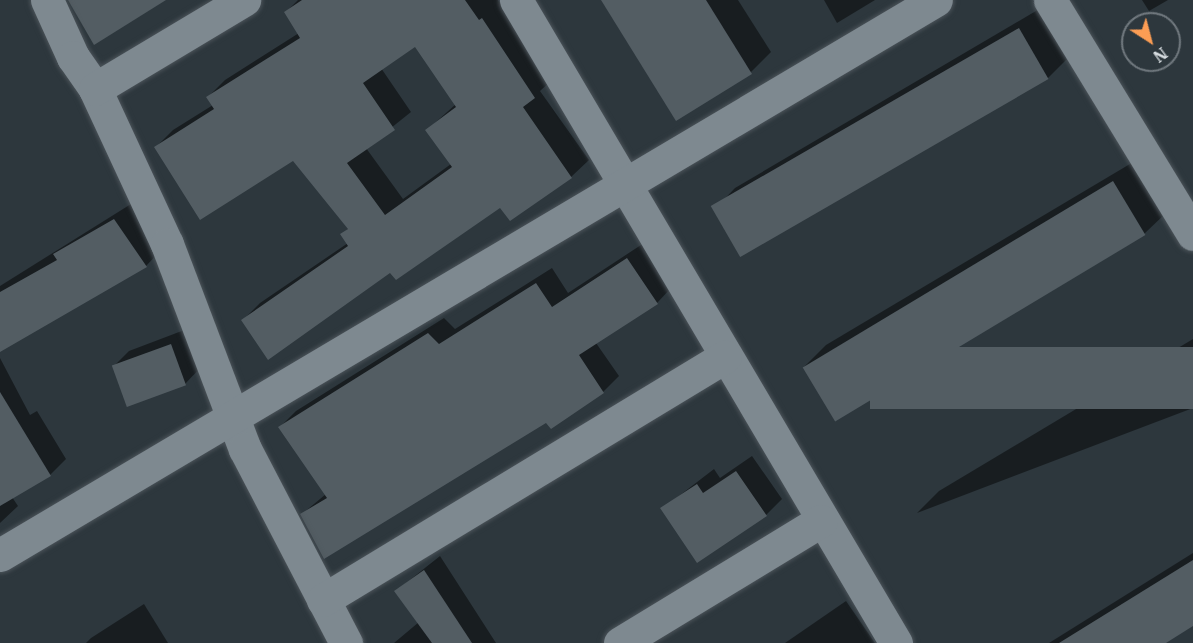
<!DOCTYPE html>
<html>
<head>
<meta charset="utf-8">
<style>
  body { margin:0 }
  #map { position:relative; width:1193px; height:643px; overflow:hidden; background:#2d373d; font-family:"IBM Plex Serif",serif }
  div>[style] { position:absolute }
  .shadow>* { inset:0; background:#0007 }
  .building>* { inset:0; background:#535d63; transform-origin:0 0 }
  .roads { filter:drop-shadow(0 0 2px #4b5359) drop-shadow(0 0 2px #4b5359) }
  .minor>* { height:33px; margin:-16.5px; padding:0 16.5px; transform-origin:16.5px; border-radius:16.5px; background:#7e8990 }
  span { translate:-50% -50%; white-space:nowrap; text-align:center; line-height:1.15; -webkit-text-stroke:4.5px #2d373d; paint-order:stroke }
  .north { position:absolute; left:1121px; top:12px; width:60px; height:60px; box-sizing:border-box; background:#2d373d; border:2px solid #71797f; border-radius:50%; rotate:144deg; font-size:16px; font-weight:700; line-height:24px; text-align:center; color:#d7dde1 }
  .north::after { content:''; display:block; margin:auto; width:21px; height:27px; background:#fc9d54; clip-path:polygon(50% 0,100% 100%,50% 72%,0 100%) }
</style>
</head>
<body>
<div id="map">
  <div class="shadow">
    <div style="clip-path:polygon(evenodd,298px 0,498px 0,552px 80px,540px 91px,589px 160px,571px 177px,510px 219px,501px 206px,391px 270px,243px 320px,260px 303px,348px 243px,342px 235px,349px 228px,293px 159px,156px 147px,173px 130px,213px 105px,208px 97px,225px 80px,299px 33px,286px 12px,298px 0,415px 45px,456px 104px,427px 130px,451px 164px,403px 199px,366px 148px,411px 112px,381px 68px,415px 45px)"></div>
    <div style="clip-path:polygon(605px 0,738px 0,771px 52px,751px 72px)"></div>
    <div style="clip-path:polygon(824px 0,875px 0,837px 23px)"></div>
    <div style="clip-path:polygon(1142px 0,1168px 0,1149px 11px)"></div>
    <div style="clip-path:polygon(1041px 8px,1070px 56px,1048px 78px,714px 210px,735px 188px)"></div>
    <div style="clip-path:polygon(1135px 161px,1166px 213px,1144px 234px,804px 367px,826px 345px)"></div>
    <div style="clip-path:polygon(131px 204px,161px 250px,146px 266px,0 350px,0 286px)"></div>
    <div style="clip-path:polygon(644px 243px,672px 287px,657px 303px,596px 343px,619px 376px,603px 392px,547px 420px,302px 514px,326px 494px,280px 427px,296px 411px,444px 318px,455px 329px,552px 268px,568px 293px)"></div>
    <div style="clip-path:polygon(187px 329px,201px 367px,185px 384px,113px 367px,129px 351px)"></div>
    <div style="clip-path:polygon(1193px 339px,1193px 408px,917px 513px,939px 491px)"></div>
    <div style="clip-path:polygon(0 358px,30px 415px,37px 411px,66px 459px,50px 475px,12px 497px,18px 506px,0 523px)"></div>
    <div style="clip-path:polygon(752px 456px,782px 499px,766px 515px,662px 509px,714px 469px,720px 478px)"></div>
    <div style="clip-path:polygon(1193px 553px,1193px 624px,1163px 643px,1049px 643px)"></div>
    <div style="clip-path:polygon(440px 556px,496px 643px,394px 643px,419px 622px,396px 591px)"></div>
    <div style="clip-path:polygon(846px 601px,875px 643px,785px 643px)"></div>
    <div style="clip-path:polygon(144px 604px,168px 643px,86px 643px,91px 638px)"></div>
  </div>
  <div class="building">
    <div style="clip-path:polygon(68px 0,166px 0,94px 45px)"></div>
    <div style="clip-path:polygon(evenodd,302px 0,465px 0,479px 20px,482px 18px,535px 98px,523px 107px,572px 178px,510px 221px,500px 208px,396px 280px,390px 273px,268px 360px,241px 320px,348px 246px,340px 234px,348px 229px,293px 161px,200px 220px,154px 147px,214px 109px,206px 97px,300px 38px,284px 12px,302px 0,415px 47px,456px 107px,425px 130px,452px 167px,385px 215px,347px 163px,395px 130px,363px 83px,415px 47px)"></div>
    <div style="clip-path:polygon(601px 0,706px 0,752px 74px,676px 121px)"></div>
    <div style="left:1019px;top:28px;width:59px;height:356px;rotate:60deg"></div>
    <div style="left:1113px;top:181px;width:63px;height:362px;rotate:59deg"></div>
    <div style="clip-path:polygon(114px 219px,147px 267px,0 352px,0 292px,57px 260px,53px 254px)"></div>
    <div style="clip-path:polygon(627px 258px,658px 304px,579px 355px,604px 393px,551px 429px,546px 423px,324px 559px,300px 514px,327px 498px,278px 427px,428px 333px,439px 344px,536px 283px,552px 307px)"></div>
    <div style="left:171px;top:344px;width:44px;height:63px;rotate:70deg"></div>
    <div style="left:1193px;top:347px;width:62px;height:323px;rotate:90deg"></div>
    <div style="clip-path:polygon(0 392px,51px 476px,0 506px)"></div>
    <div style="clip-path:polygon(736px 471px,767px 516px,697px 563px,660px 508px,697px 484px,703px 493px)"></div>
    <div style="clip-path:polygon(1193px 560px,1193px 626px,1166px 643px,1059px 643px)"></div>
    <div style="clip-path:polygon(424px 570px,472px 643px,432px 643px,394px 591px)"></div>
  </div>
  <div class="roads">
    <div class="minor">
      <div style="left:47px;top:0;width:63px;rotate:65.5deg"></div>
      <div style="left:73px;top:57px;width:39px;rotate:55deg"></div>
      <div style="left:95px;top:89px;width:171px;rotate:65.1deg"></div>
      <div style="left:167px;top:244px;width:219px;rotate:69.2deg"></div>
      <div style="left:245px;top:449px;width:219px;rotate:62.5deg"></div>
      <div style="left:516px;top:0;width:747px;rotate:59.42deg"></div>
      <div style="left:1050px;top:0;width:274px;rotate:58.6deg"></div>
      <div style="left:95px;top:89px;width:174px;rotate:-30.9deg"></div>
      <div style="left:0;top:555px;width:1088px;rotate:-30.67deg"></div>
      <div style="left:323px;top:600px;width:470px;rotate:-31.2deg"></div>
      <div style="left:620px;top:643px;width:235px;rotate:-31.3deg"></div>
    </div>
  </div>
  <div class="north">N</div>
</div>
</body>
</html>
